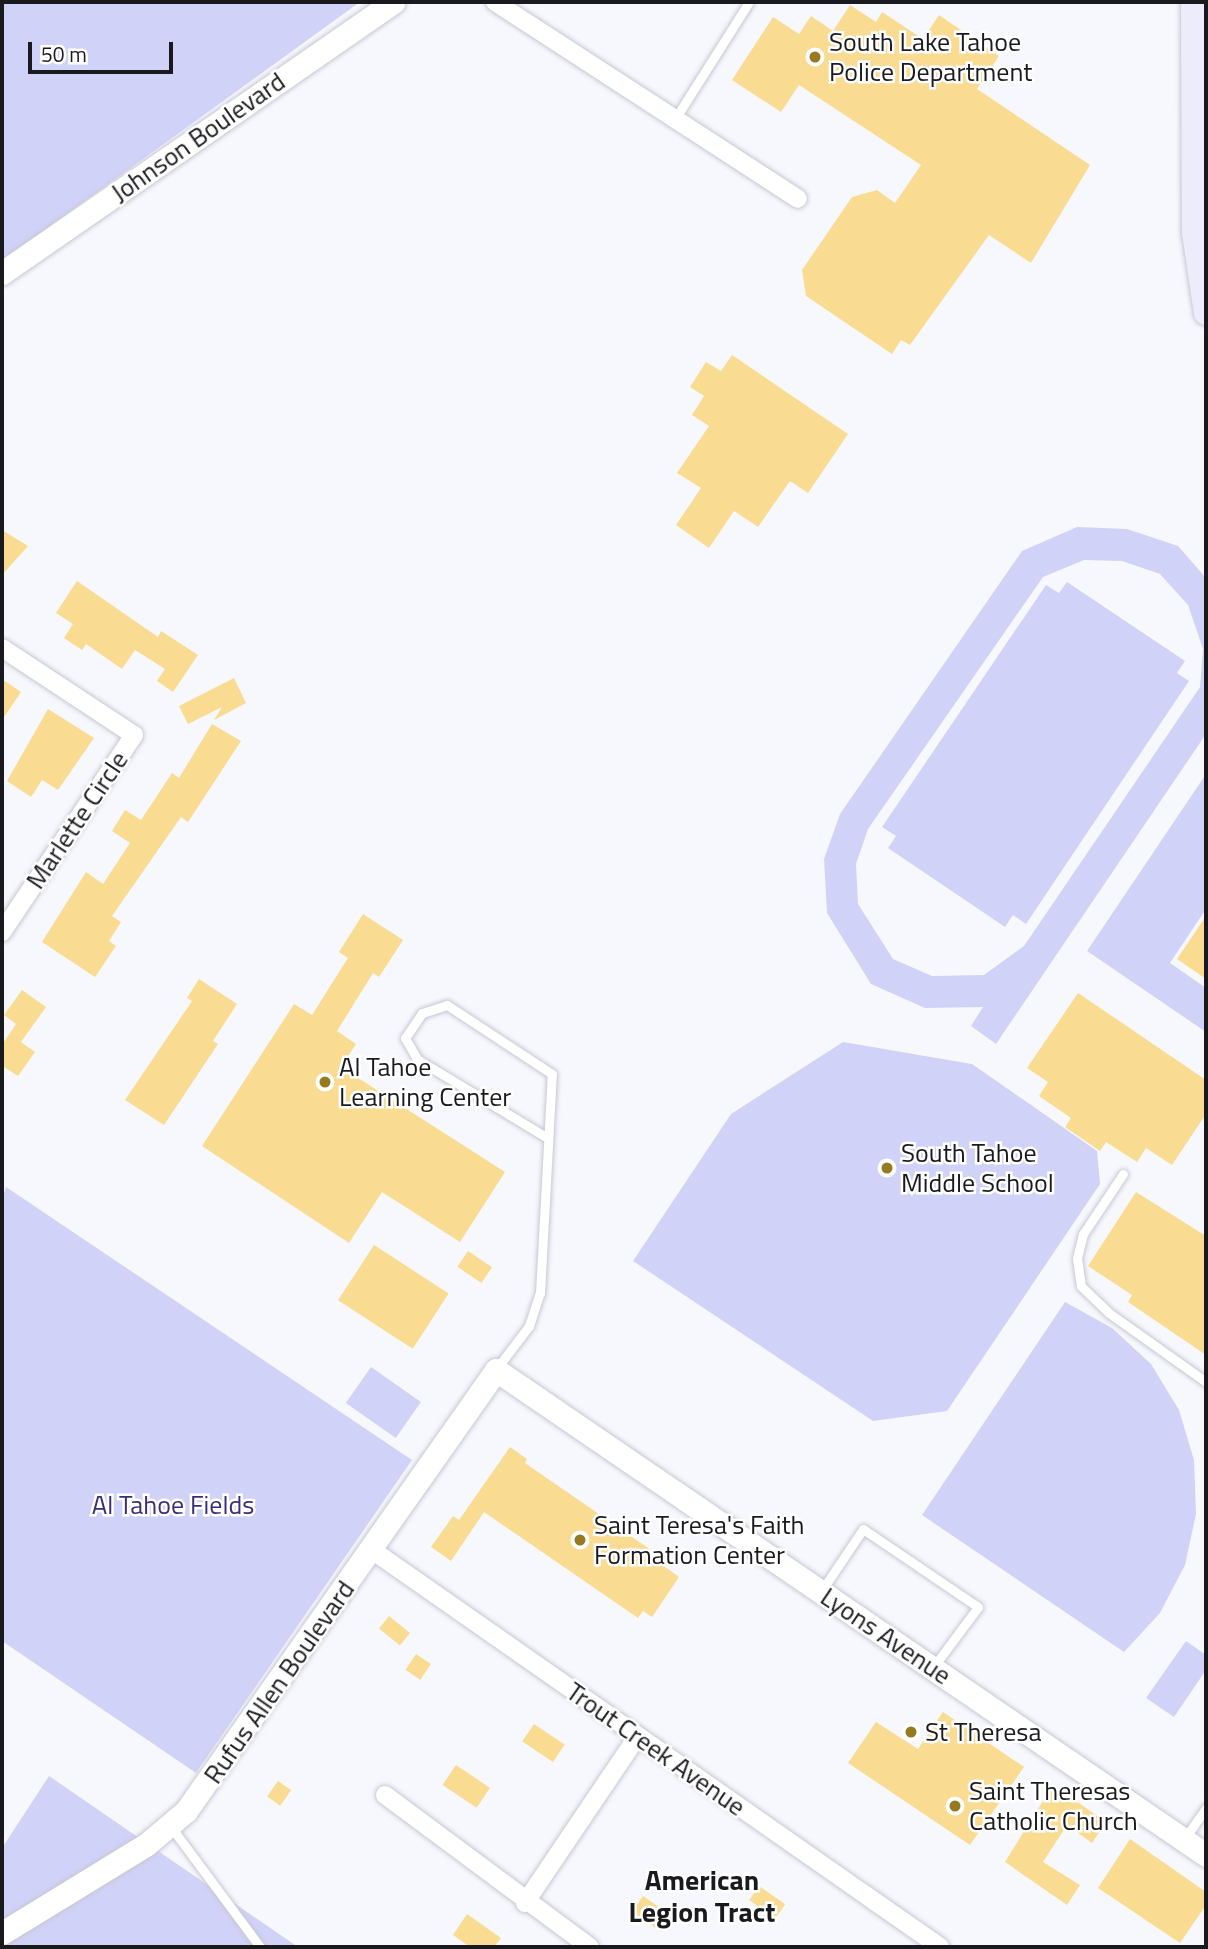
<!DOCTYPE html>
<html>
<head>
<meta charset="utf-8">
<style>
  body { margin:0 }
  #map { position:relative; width:1208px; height:1949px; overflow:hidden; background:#f7f8fd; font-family:"Titillium Web",sans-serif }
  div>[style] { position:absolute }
  .green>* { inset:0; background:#d1d2f8; transform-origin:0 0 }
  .building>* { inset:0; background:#f9db91; transform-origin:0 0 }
  .roads { filter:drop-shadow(0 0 2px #c7c7d5) drop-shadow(0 0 2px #c7c7d5) }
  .service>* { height:9px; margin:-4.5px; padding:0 4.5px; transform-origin:4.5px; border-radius:4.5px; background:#fff }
  .minor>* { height:18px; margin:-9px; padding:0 9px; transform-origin:9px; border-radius:9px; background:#fff }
  .tertiary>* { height:23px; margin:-11.5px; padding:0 11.5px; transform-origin:11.5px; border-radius:11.5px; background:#fff }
  .secondary>* { height:24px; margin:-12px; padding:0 12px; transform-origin:12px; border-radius:12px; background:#ececfa }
  .dots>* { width:19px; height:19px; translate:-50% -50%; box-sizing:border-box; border:4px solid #fff; border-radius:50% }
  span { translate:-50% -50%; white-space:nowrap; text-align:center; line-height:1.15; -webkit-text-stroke:5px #fff; paint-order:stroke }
  .poi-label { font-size:26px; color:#1a1a1e }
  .left { translate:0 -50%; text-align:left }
  .street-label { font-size:26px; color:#1a1a1e }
  .park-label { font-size:26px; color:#392e7d }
  .neighbourhood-label { font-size:28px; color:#1a1a1e; font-weight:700 }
  .frame { position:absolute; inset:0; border:4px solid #1a1a1e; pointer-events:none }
  .scale { position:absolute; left:28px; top:42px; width:145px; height:32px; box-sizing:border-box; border:4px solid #1a1a1e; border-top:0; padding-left:9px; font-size:21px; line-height:24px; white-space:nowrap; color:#1a1a1e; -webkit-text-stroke:5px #fff; paint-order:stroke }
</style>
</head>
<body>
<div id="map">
  <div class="green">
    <div style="clip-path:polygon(2px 2px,360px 2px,2px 261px)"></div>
    <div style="clip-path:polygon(evenodd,1077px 527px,1127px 529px,1178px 546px,1206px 578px,1206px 734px,996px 1044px,971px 1026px,983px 1007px,925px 1008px,871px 984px,827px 913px,824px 859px,840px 814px,1022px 551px,1077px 527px,1084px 560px,1122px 561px,1160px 574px,1188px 605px,1203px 649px,1200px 687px,1024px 946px,984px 975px,932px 976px,893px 959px,858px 904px,856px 864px,868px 829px,1043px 577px,1084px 560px)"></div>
    <div style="clip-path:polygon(1067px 582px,1185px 661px,1177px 673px,1189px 681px,1026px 924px,1013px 915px,1005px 927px,888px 848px,896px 836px,882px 827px,1046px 585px,1059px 593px)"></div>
    <div style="clip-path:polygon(1206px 774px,1206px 909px,1170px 963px,1206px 988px,1206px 1032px,1087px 951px)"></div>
    <div style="clip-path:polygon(843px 1042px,972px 1064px,1097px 1151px,1100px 1184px,947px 1411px,873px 1421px,633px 1261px,731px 1114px)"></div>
    <div style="clip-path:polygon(6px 1187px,412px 1460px,196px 1773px,2px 1641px,2px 1199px)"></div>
    <div style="clip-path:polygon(1065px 1302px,1112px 1328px,1151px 1364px,1179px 1410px,1194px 1460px,1196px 1514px,1185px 1565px,1160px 1613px,1124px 1652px,922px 1515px)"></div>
    <div style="left:371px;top:1367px;width:61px;height:44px;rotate:35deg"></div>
    <div style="clip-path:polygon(1186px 1641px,1206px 1655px,1206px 1670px,1174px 1717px,1146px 1698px)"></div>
    <div style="clip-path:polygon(49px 1776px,298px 1947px,2px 1947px,2px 1848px)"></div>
  </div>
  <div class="building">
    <div style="clip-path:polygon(850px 5px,876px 22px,882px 12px,923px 39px,939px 15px,999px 56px,977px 89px,1090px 165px,1031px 263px,989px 235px,910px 345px,901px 340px,892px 354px,806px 296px,802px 270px,852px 197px,877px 190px,895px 203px,921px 165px,799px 85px,781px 112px,732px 80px,773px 17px,799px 34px,811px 16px,833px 31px)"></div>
    <div style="clip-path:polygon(732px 355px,848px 434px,808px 493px,790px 481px,758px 527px,734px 511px,709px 548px,676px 525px,701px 488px,677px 473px,709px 426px,692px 415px,704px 396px,690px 387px,706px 362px,721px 371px)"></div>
    <div style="clip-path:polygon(2px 530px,28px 546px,2px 575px)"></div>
    <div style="clip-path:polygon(77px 581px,158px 637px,161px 631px,198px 655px,173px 692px,157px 681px,165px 669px,135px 650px,122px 669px,86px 644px,82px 650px,64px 638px,73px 624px,56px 613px)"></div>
    <div style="clip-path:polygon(234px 678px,246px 703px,214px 720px,222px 707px,188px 724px,179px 706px)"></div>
    <div style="clip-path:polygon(2px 679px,21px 692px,2px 720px)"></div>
    <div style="clip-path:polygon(48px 709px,94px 738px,58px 790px,42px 780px,31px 797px,7px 781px)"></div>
    <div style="clip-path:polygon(212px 724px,241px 741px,188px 822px,181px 817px,112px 916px,121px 922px,109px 941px,116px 946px,95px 977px,42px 942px,86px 872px,103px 884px,130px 843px,112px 831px,125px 810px,141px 820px,172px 773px,179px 778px)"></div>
    <div style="clip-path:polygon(363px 914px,403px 940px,379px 977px,373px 973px,337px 1031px,356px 1044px,341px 1067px,505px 1172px,460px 1242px,382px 1192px,349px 1243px,202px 1146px,294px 1004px,312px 1015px,348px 958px,339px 952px)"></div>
    <div style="clip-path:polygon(1206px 916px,1206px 979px,1177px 959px)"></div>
    <div style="clip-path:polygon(199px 979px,237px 1004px,213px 1041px,218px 1044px,164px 1125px,125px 1100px,192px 1001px,187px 998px)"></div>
    <div style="clip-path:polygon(22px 990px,46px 1007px,21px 1042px,35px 1052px,18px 1076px,4px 1067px,2px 1070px,2px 1045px,16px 1024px,4px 1015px)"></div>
    <div style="clip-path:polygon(1078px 993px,1206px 1080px,1206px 1114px,1172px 1165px,1146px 1148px,1137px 1162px,1106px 1142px,1100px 1151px,1065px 1127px,1071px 1118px,1039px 1096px,1048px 1082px,1027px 1068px)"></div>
    <div style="clip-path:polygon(1136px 1192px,1206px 1236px,1206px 1355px,1128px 1302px,1132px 1295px,1088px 1266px)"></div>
    <div style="left:374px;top:1245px;width:89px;height:66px;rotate:33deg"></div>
    <div style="left:468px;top:1251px;width:29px;height:19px;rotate:34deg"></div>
    <div style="clip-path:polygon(510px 1447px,527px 1459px,525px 1463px,664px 1559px,661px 1564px,679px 1577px,652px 1617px,643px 1611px,638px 1618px,484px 1512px,451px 1561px,431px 1547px,453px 1516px,459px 1520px)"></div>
    <div style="left:389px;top:1616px;width:27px;height:16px;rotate:39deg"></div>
    <div style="left:416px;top:1654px;width:18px;height:19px;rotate:34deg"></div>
    <div style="clip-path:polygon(943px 1712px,1024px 1767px,970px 1845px,848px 1763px,876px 1722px,918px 1749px)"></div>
    <div style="left:534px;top:1724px;width:37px;height:21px;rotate:34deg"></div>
    <div style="left:456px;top:1765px;width:41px;height:24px;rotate:34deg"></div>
    <div style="left:278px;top:1781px;width:16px;height:19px;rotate:35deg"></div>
    <div style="clip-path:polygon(1053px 1785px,1106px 1822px,1092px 1843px,1067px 1825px,1043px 1862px,1080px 1885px,1067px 1905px,1005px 1862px)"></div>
    <div style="clip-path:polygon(1130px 1839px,1206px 1892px,1206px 1905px,1180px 1943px,1098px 1888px)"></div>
    <div style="left:759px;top:1886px;width:32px;height:17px;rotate:35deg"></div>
    <div style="left:643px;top:1896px;width:35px;height:19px;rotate:35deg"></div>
    <div style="clip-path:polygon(467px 1914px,501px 1938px,494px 1947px,470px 1947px,453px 1935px)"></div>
  </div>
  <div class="roads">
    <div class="service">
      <div style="left:675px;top:119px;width:138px;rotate:-57.7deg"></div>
      <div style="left:1123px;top:1174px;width:72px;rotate:123.7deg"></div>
      <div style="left:1083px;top:1234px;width:25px;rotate:104deg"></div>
      <div style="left:1077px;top:1258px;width:28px;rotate:82deg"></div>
      <div style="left:1081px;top:1286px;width:39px;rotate:44deg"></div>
      <div style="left:1109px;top:1313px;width:119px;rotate:35.4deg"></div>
      <div style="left:497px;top:1368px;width:53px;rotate:-52.7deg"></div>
      <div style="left:529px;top:1326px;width:35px;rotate:-72deg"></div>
      <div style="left:540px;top:1293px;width:219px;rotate:-86.9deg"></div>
      <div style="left:552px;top:1074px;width:126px;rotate:-146.7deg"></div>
      <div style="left:447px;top:1005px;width:26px;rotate:162deg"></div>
      <div style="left:422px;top:1013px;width:30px;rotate:124deg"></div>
      <div style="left:405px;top:1038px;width:24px;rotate:60deg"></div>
      <div style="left:417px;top:1059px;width:151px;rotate:31.2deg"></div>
      <div style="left:822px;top:1590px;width:73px;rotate:-56.1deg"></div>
      <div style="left:863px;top:1529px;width:139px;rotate:34.1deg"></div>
      <div style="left:978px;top:1607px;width:74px;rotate:126.7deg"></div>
      <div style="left:171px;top:1827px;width:149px;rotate:53.4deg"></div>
      <div style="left:1185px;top:1838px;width:37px;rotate:-55deg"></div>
    </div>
    <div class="minor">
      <div style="left:495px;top:2px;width:361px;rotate:33deg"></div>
      <div style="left:2px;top:648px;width:158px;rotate:33.4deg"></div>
      <div style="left:134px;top:735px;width:237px;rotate:123.8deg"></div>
      <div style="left:372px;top:1550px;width:693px;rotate:34.95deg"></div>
      <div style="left:385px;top:1795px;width:255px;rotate:36.6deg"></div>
      <div style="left:525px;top:1903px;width:200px;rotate:-56deg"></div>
    </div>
    <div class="tertiary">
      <div style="left:2px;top:273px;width:476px;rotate:-34.7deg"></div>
      <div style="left:2px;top:1933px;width:170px;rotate:-31.5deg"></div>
      <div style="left:147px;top:1844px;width:51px;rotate:-40.2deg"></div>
      <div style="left:186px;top:1811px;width:539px;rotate:-54.89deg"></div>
      <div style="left:496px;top:1370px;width:860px;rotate:34.34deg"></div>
    </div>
    <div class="secondary">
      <div style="left:1193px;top:2px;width:231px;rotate:89.8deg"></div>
      <div style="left:1194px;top:233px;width:81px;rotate:81.5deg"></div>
    </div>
  </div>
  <div class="dots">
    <div style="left:815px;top:57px;background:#977921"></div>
    <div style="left:325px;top:1082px;background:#977921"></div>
    <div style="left:887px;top:1168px;background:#977921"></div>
    <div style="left:580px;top:1540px;background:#977921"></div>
    <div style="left:911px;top:1732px;background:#977921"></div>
    <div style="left:955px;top:1806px;background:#977921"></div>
  </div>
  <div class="poi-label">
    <span class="left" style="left:829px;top:57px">South Lake Tahoe<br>Police Department</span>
    <span class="left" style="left:339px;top:1082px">Al Tahoe<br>Learning Center</span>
    <span class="left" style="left:901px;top:1168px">South Tahoe<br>Middle School</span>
    <span class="left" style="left:594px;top:1540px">Saint Teresa's Faith<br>Formation Center</span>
    <span class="left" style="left:925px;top:1732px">St Theresa</span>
    <span class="left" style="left:969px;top:1806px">Saint Theresas<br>Catholic Church</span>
  </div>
  <div class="street-label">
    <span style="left:198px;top:137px;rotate:-35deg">Johnson Boulevard</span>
    <span style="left:77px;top:820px;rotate:-56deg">Marlette Circle</span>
    <span style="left:886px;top:1636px;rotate:34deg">Lyons Avenue</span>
    <span style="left:279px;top:1682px;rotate:-55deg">Rufus Allen Boulevard</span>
    <span style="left:656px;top:1749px;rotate:35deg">Trout Creek Avenue</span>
  </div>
  <div class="park-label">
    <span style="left:173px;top:1505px">Al Tahoe Fields</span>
  </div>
  <div class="neighbourhood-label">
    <span style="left:702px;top:1896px">American<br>Legion Tract</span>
  </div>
  <div class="frame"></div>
  <div class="scale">50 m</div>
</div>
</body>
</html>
